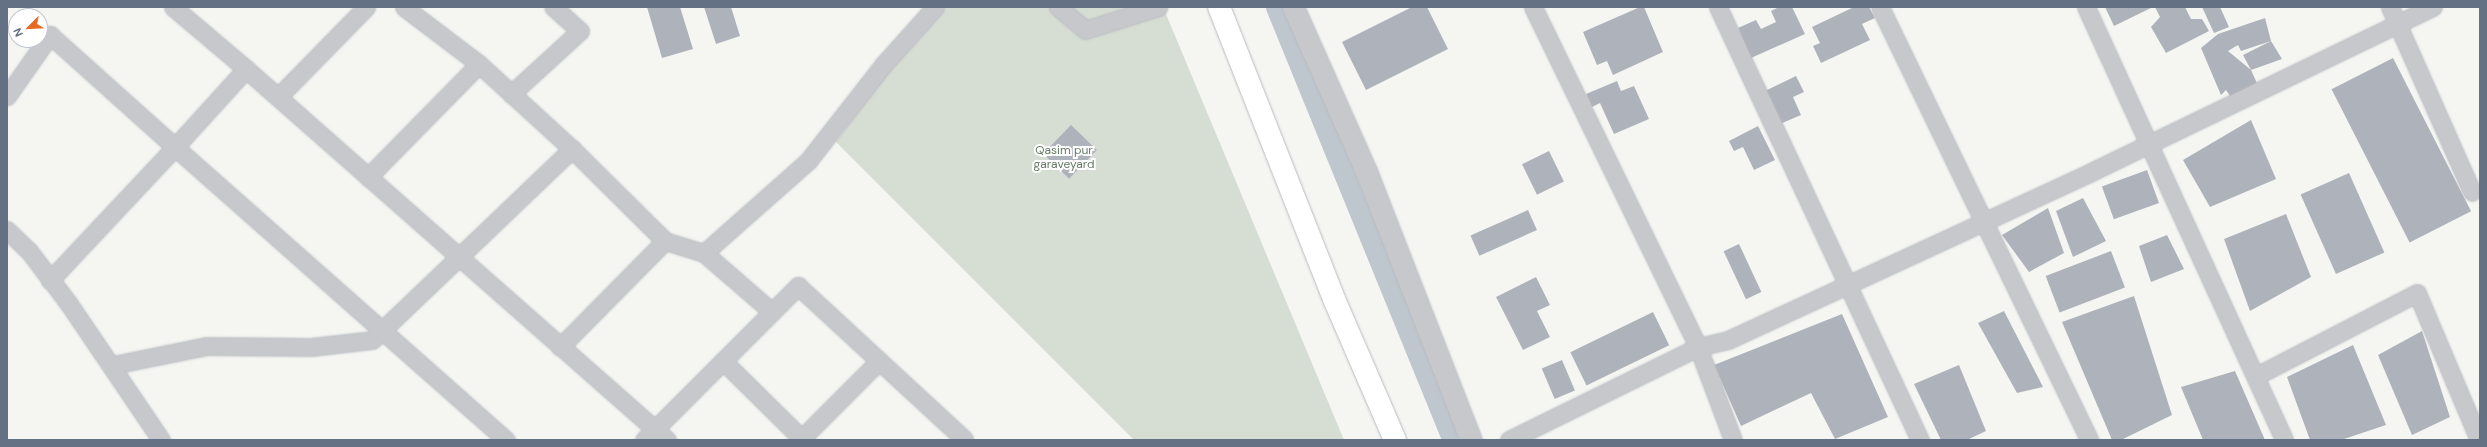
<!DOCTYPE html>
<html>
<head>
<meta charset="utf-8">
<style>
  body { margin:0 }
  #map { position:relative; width:2487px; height:447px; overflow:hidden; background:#f5f6f2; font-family:"DM Sans",sans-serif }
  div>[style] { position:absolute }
  .green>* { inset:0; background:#d6ddd3 }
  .canal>* { height:21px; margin:-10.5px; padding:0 10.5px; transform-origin:10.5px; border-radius:10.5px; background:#bec7ce }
  .building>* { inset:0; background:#aeb3bb; transform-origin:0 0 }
  .roads { filter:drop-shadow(0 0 1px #b8bbc0) drop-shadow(0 0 1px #b8bbc0) }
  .minor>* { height:17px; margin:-8.5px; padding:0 8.5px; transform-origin:8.5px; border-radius:8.5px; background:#c6c8cc }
  .tertiary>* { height:21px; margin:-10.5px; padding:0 10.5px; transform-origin:10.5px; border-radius:10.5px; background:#c6c8cc }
  .secondary>* { height:22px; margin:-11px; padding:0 11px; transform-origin:11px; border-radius:11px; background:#fff }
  span { translate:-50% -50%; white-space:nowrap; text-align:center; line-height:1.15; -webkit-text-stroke:4px #fff; paint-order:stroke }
  .park-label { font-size:12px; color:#657b63 }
  .frame { position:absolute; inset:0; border:8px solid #647184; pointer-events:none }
  .north { position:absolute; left:8px; top:8px; width:40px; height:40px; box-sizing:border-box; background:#fff; border:1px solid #c1c6ce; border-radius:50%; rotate:246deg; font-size:11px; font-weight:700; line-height:16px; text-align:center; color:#647184 }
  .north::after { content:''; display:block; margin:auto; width:14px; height:18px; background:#e66b22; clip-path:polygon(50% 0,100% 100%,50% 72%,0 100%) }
</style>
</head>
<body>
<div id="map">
  <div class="green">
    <div style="clip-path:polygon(934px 7px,1163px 7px,1344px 440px,1134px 440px,836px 142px)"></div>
  </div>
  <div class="canal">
    <div style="left:1276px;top:7px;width:468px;rotate:67.8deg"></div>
  </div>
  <div class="building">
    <div style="clip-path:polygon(647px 7px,680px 7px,693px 49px,662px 58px)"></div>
    <div style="clip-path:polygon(704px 7px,731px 7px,740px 36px,716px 44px)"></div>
    <div style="clip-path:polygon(1412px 7px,1427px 7px,1448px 49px,1366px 90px,1342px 42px)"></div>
    <div style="clip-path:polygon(1640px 7px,1644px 7px,1663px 52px,1613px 75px,1607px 61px,1597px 65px,1583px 32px)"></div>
    <div style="clip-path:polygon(1779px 7px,1792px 7px,1805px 34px,1751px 58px,1738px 28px,1756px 20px,1761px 29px,1776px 22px,1771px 11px)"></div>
    <div style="clip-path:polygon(1854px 7px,1869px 7px,1875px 18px,1862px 24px,1870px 40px,1821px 63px,1813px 46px,1820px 43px,1812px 27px)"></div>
    <div style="clip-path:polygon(2105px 7px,2153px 7px,2114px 26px)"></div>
    <div style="clip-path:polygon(2155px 7px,2185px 7px,2191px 19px,2202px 19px,2209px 31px,2166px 53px,2151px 27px,2160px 17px)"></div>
    <div style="clip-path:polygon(2202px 7px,2220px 7px,2229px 27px,2214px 33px)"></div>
    <div style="clip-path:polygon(2265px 18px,2271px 41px,2241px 51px,2238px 45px,2228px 51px,2251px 70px,2260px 90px,2230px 96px,2226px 90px,2221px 95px,2201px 48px,2218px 34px)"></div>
    <div style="clip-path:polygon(2271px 41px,2282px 59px,2251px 70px,2243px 55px)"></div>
    <div style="left:2393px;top:58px;width:172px;height:69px;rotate:63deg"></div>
    <div style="clip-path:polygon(1796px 76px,1804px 92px,1793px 97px,1801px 115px,1780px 124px,1765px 91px)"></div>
    <div style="clip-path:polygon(1617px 81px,1621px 91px,1634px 86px,1649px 119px,1614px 134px,1600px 103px,1592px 107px,1586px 94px)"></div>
    <div style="clip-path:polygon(2251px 120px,2276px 179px,2210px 207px,2183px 160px)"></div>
    <div style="left:1071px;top:125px;width:36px;height:40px;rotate:44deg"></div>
    <div style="clip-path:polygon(1758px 126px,1775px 160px,1754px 170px,1743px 147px,1734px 151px,1729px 141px)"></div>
    <div style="left:1549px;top:151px;width:34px;height:30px;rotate:64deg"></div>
    <div style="left:2147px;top:170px;width:35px;height:48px;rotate:70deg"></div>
    <div style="left:2349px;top:173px;width:87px;height:53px;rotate:66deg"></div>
    <div style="clip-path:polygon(2083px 198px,2106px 241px,2073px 257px,2056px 211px)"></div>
    <div style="clip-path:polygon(2048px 208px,2064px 253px,2029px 272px,2002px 235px)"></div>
    <div style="left:1528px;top:210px;width:22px;height:63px;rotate:66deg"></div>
    <div style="clip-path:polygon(2286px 214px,2311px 277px,2250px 311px,2224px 239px)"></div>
    <div style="clip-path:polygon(2167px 235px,2184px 269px,2151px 282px,2139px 246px)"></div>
    <div style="left:1739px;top:244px;width:53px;height:17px;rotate:65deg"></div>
    <div style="left:2111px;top:251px;width:39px;height:70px;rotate:69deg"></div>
    <div style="clip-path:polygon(1536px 277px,1550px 305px,1537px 311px,1550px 337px,1523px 350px,1496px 297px)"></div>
    <div style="clip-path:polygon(2134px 296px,2172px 415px,2121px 440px,2112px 440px,2062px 322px)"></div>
    <div style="clip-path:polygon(2004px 311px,2043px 387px,2017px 393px,1978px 323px)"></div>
    <div style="left:1653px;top:312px;width:37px;height:92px;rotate:64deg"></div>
    <div style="clip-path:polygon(1842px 314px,1888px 417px,1835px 439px,1811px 393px,1741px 426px,1714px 365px)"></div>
    <div style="clip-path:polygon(2422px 331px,2450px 417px,2412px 435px,2378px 355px)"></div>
    <div style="clip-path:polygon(2353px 345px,2386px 425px,2341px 440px,2310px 440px,2287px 377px)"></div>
    <div style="left:1562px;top:360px;width:33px;height:22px;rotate:67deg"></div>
    <div style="clip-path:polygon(1959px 365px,1986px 431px,1967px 440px,1941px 440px,1914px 384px)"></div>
    <div style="clip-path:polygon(2235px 371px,2265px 440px,2203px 440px,2181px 387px)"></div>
  </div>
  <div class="roads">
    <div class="minor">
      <div style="left:173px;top:7px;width:96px;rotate:40.3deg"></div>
      <div style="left:1058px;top:7px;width:35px;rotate:40deg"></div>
      <div style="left:1085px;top:30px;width:77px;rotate:-17.5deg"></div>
      <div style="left:1533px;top:7px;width:378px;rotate:64.1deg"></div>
      <div style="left:1698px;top:347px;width:31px;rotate:-13deg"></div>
      <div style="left:1728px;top:340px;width:398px;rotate:-24.8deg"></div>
      <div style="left:2089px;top:173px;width:382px;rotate:-25.8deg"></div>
      <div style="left:1718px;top:7px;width:478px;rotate:65deg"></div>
      <div style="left:1880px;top:7px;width:481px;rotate:64.2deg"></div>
      <div style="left:2086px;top:7px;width:476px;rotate:65.4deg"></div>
      <div style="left:2390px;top:7px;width:202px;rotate:66.1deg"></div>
      <div style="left:511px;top:94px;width:93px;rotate:-42.4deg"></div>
      <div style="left:580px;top:31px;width:36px;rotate:-138deg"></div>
      <div style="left:7px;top:96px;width:75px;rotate:-54.8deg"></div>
      <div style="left:50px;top:35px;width:168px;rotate:41.9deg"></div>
      <div style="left:175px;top:147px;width:183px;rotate:133.2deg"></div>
      <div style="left:278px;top:97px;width:126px;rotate:-45.6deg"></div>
      <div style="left:572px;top:149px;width:131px;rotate:44.7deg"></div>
      <div style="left:665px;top:241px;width:41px;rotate:17.1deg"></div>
      <div style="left:704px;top:253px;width:90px;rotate:40.9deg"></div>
      <div style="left:368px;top:177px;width:158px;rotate:-45.5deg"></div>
      <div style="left:7px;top:230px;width:30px;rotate:44deg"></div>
      <div style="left:29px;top:251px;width:66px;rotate:53deg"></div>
      <div style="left:69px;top:304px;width:164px;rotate:55.9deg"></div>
      <div style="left:704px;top:253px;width:139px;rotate:-41.5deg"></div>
      <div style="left:808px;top:161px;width:122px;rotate:-52deg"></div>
      <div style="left:883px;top:65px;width:78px;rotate:-48.1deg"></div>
      <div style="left:560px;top:347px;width:149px;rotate:-45.3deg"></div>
      <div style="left:723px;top:361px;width:112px;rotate:44.6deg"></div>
      <div style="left:113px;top:365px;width:95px;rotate:-11.5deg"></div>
      <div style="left:206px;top:346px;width:105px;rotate:0.5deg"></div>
      <div style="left:311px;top:347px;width:61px;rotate:-6.5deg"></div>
      <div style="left:372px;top:340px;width:277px;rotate:-43.7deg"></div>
      <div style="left:572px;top:149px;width:126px;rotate:-137.6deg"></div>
      <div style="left:479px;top:64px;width:94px;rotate:-142.8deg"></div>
      <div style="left:2256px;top:376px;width:181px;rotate:-27.3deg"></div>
      <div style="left:2417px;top:293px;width:160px;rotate:67.1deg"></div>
      <div style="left:506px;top:440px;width:442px;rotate:-138.5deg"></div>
      <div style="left:175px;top:147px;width:105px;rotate:-47.7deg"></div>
      <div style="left:246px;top:69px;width:561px;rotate:41.39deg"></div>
      <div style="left:644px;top:440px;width:218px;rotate:-45deg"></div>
      <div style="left:798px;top:286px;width:226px;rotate:42.7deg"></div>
      <div style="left:800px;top:440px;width:112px;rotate:-45deg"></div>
      <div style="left:1509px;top:440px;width:211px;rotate:-26.2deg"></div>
      <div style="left:1698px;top:347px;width:99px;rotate:69.4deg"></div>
    </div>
    <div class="tertiary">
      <div style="left:1293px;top:7px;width:180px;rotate:66deg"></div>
      <div style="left:1366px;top:171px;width:289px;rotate:68.7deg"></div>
    </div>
    <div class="secondary">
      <div style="left:1219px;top:7px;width:314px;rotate:68.5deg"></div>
      <div style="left:1334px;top:299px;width:154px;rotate:66.6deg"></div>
    </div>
  </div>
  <div class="park-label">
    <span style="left:1064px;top:158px">Qasim pur<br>garaveyard</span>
  </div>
  <div class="frame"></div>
  <div class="north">N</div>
</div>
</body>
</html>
